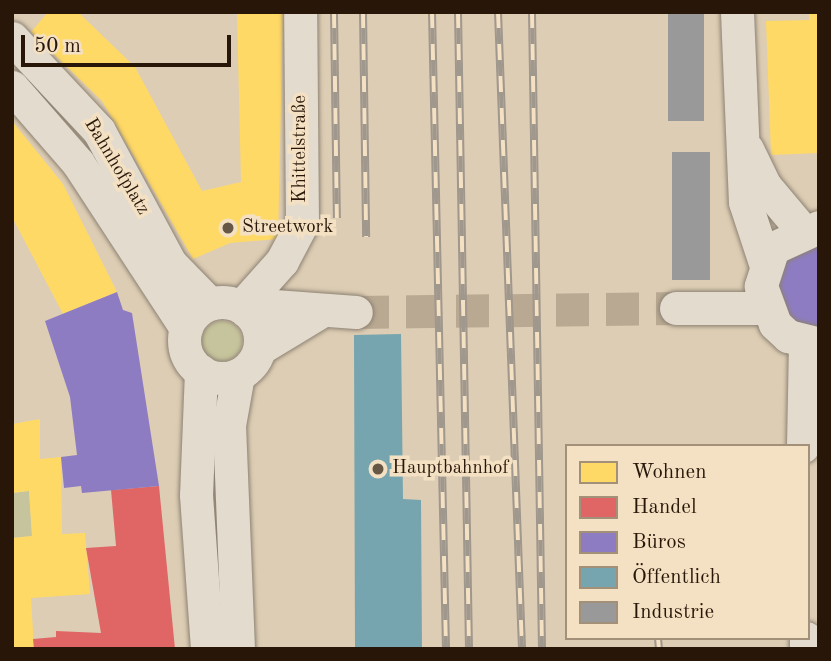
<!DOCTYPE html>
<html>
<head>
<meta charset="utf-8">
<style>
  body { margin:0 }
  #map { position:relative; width:831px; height:661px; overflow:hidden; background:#ddcdb4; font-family:"Old Standard TT",serif }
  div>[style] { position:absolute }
  .green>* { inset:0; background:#c6c49c }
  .round { border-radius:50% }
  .homes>* { inset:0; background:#ffd966 }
  .shops>* { inset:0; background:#e06666 }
  .offices>* { inset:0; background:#8e7cc3; transform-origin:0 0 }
  .public>* { inset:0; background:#76a5af }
  .industry>* { inset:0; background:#999; transform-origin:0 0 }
  .street-tunnel>* { height:33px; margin-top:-16.5px; transform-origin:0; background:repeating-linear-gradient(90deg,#b9a992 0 33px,transparent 0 50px) }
  .roads { filter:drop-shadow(0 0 2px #8d8273) drop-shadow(0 0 2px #8d8273) }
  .street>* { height:33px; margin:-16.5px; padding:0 16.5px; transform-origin:16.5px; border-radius:16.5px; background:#e3dbce }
  .street>.ring { margin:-16.5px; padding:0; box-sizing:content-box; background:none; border:33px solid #e3dbce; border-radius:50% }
  .rail>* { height:8px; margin-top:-4px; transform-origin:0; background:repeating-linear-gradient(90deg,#f4e1c3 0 16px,#a0978d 0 32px); box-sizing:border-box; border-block:2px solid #a0978d }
  .dots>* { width:19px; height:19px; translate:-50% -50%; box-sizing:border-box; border:4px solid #f4e1c3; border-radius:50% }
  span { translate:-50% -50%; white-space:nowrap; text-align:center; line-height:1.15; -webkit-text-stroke:7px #f4e1c3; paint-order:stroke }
  .street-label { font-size:19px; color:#281709 }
  .poi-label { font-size:19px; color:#281709 }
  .left { translate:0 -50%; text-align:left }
  .frame { position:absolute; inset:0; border:14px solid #281709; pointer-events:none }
  .legend { position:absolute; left:565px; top:444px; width:245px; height:196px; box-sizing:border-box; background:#f4e1c3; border:2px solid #a29079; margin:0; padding:9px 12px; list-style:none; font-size:21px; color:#281709 }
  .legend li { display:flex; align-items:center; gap:14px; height:35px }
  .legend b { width:35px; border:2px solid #a29079 }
  .scale { position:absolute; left:21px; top:35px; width:210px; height:32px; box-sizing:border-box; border:4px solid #281709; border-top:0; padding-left:9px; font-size:21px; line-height:24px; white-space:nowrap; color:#281709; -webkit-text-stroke:5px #f4e1c3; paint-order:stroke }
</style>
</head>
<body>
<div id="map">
  <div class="green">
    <div class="round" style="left:202px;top:321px;width:40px;height:40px"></div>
    <div style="clip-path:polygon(29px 491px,32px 536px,12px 538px,12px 493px)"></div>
  </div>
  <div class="homes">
    <div style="clip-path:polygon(48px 12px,78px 12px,135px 67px,202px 191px,241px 182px,237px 12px,283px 12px,278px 239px,230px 243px,193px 259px,102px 101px,31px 32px)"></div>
    <div style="clip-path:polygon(809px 12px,819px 12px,819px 153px,771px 155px,766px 21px,809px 20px)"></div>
    <div style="clip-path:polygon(12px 121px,63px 184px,117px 292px,63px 314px,12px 217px)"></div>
    <div style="clip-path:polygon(40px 419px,40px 459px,61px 457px,62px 534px,85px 533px,90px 594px,31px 598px,34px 649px,12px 649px,12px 538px,32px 536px,29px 491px,12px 493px,12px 424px)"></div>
  </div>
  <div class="shops">
    <div style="clip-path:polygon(159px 486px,175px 649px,34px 649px,33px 639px,56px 637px,56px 631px,101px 633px,86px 548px,116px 546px,111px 490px)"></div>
  </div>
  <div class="offices">
    <div style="left:773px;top:246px;width:46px;height:81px"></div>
    <div style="clip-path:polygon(117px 292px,123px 310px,132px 313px,159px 486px,82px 493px,81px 486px,64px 488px,61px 457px,77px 455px,70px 397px,45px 321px)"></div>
  </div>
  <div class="public">
    <div style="clip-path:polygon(401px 334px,403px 499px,421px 500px,422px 649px,355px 649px,354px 335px)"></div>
  </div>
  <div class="industry">
    <div style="left:668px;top:12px;width:36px;height:109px"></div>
    <div style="left:672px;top:152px;width:38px;height:128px"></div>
  </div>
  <div class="street-tunnel">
    <div style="left:356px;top:312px;width:320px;rotate:-0.7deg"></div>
  </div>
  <div class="roads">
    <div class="street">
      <div style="left:737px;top:12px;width:190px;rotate:87.6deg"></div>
      <div style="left:745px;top:202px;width:64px;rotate:71.8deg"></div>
      <div style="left:12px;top:38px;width:127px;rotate:46.9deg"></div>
      <div style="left:99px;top:131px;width:150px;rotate:61.7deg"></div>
      <div style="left:170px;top:263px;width:57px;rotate:45.7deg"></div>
      <div style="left:12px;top:87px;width:101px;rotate:49deg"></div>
      <div style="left:78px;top:163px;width:197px;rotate:56.8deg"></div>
      <div style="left:747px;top:149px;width:41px;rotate:64.1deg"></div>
      <div style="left:765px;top:186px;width:57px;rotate:49.9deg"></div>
      <div style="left:819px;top:227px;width:51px;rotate:155.5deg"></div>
      <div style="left:773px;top:248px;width:40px;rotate:108deg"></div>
      <div style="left:761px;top:286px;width:40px;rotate:69.8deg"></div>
      <div style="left:775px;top:324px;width:18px;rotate:43deg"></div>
      <div style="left:788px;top:336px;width:32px;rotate:14deg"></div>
      <div class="ring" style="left:184px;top:302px;width:43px;height:43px"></div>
      <div style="left:241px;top:307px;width:62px;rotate:-48.3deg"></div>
      <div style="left:282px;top:261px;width:43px;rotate:-62.2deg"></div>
      <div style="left:302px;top:223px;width:211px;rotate:-90.5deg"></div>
      <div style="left:676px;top:308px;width:89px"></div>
      <div style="left:246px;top:311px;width:28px;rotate:-10deg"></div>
      <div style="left:274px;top:306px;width:82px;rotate:4.2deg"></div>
      <div style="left:260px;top:348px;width:68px;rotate:-31.1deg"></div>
      <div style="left:201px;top:371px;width:124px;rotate:92.3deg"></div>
      <div style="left:196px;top:495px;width:154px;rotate:85.9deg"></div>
      <div style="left:803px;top:446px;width:102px;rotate:-88.9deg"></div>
      <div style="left:806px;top:638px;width:11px;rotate:90deg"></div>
      <div style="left:238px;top:649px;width:224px;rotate:-92.3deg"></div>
      <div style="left:229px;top:425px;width:51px;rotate:-79.8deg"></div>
    </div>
  </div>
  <div class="rail">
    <div style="left:334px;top:12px;width:206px;rotate:89.2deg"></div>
    <div style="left:363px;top:12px;width:225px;rotate:89.2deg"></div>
    <div style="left:432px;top:12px;width:637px;rotate:88.74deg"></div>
    <div style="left:458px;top:12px;width:637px;rotate:89.01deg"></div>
    <div style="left:498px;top:12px;width:637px;rotate:87.84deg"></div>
    <div style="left:532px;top:12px;width:637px;rotate:89.1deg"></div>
    <div style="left:658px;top:638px;width:11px;rotate:85deg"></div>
  </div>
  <div class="dots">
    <div style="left:228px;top:228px;background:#675745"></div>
    <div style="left:378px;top:469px;background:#675745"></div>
  </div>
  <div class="street-label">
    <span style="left:301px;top:149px;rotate:-90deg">Khittelstraße</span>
    <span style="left:116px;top:167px;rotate:59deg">Bahnhofplatz</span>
  </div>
  <div class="poi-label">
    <span class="left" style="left:242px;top:228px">Streetwork</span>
    <span class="left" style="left:392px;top:469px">Hauptbahnhof</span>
  </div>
  <div class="frame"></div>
  <ul class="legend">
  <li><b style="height:19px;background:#ffd966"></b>Wohnen</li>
  <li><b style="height:19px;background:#e06666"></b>Handel</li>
  <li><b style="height:19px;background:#8e7cc3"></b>Büros</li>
  <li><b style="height:19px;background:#76a5af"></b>Öffentlich</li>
  <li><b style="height:19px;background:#999"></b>Industrie</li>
  </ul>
  <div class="scale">50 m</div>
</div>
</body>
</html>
